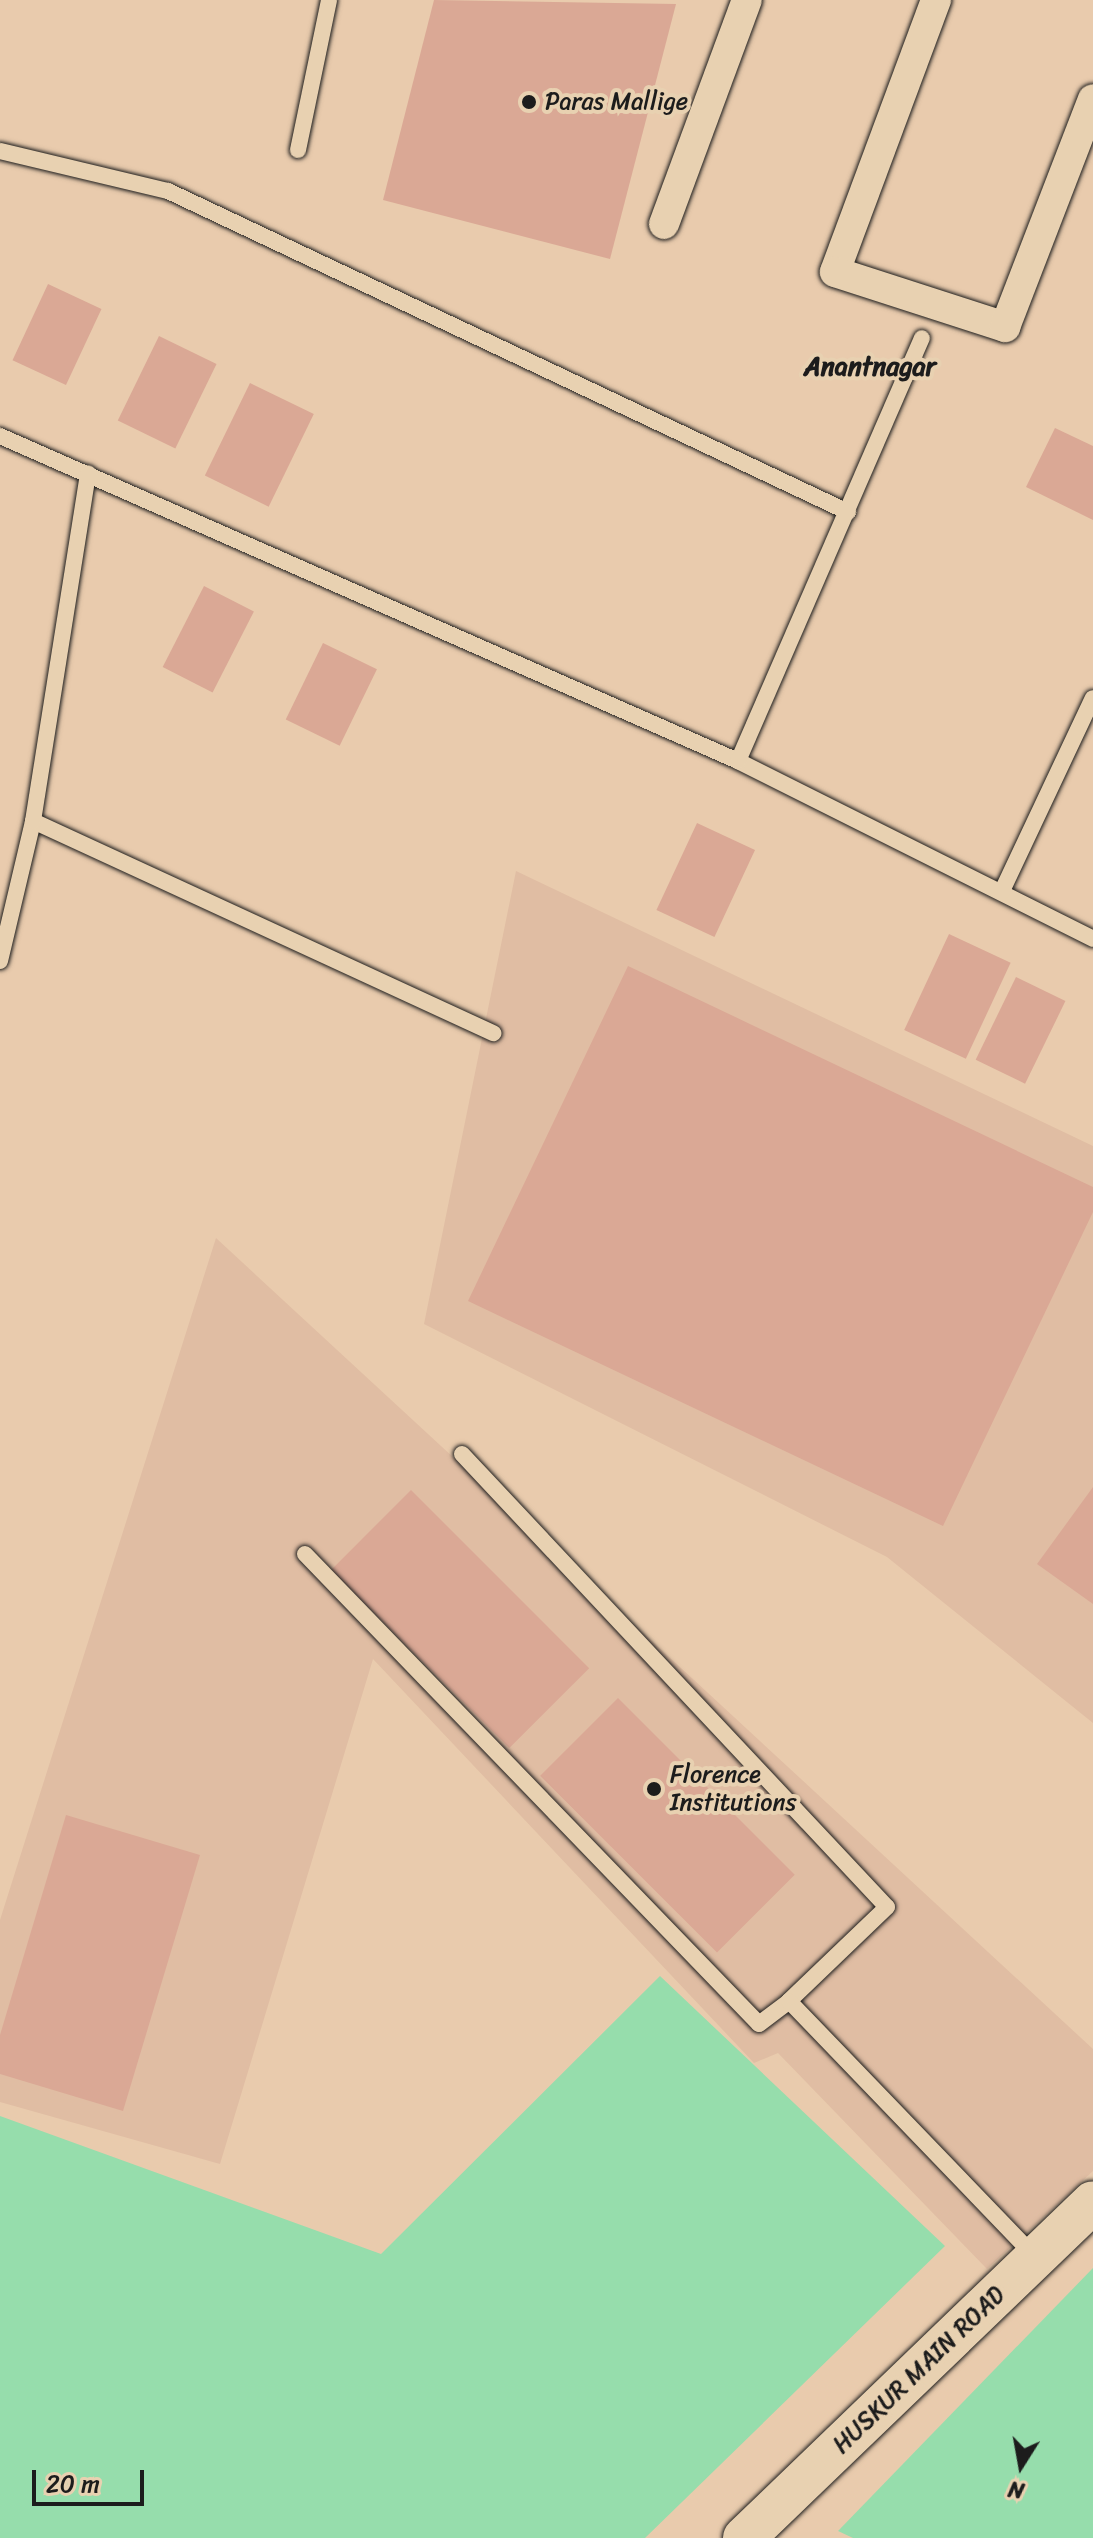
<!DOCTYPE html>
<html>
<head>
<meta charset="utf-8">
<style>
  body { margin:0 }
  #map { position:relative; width:1093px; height:2538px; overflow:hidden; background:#e9cbad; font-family:Sriracha,sans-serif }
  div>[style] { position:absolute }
  .built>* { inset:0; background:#e0bda3 }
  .green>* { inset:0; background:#96ddac }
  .building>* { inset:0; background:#daa895; transform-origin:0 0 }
  .roads { filter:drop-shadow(0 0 2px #1c1c1c) drop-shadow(0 0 2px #1c1c1c) }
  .lane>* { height:16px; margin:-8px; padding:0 8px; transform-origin:8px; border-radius:8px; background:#e8d1b1 }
  .street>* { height:30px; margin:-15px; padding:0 15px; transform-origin:15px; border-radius:15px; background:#e8d1b1 }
  .secondary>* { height:42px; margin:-21px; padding:0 21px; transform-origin:21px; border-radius:21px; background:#e8d1b1 }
  .dots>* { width:22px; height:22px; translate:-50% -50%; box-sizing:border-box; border:4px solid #e8d1b1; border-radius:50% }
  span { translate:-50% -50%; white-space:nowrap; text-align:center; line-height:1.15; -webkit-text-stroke:8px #e8d1b1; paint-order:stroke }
  .poi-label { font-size:24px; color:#1c1c1c }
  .left { translate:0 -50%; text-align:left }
  .street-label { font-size:24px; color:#1c1c1c }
  .neighbourhood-label { font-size:26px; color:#1c1c1c; font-weight:700 }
  .north { position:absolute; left:981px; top:2426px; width:80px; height:80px; -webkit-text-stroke:6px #e8d1b1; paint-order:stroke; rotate:191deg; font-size:22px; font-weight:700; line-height:32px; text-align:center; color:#1c1c1c }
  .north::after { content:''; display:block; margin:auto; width:28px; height:36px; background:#1c1c1c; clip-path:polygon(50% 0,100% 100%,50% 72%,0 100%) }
  .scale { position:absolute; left:32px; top:2470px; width:112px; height:36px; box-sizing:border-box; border:4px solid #1c1c1c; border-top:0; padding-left:10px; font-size:24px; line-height:28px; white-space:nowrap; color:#1c1c1c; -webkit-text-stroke:6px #e8d1b1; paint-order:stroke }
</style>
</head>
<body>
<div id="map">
  <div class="built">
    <div style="clip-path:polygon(516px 871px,1093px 1146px,1093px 1723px,887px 1557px,424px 1324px)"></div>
    <div style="clip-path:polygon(216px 1238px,1093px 2049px,1093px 2171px,987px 2269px,778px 2053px,754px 2063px,373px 1659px,220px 2164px,0 2102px,0 1920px)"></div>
  </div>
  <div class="green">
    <div style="clip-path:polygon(660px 1976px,945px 2246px,645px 2538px,0 2538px,0 2116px,381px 2254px)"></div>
    <div style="clip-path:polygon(1093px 2268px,1093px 2538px,853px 2538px,838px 2531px)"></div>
  </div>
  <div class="building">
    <div style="clip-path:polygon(434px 0,676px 4px,610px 259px,383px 200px)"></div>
    <div style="left:48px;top:284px;width:59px;height:84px;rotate:25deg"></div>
    <div style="left:159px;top:336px;width:64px;height:94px;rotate:26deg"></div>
    <div style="left:250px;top:383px;width:71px;height:103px;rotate:26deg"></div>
    <div style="clip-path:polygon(1055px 428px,1093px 446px,1093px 520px,1026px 487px)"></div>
    <div style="left:204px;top:586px;width:56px;height:91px;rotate:27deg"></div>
    <div style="left:323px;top:643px;width:60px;height:85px;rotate:26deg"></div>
    <div style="left:697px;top:823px;width:64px;height:96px;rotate:25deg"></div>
    <div style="left:949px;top:934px;width:68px;height:106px;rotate:25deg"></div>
    <div style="clip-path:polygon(628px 966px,1093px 1187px,1093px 1212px,943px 1526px,468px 1301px)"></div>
    <div style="left:1016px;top:977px;width:55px;height:92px;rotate:26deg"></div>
    <div style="clip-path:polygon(1093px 1487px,1093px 1604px,1037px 1564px)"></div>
    <div style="left:411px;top:1490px;width:252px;height:113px;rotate:45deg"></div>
    <div style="left:618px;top:1698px;width:250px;height:110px;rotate:45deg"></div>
    <div style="clip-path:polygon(66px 1815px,200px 1855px,123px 2111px,0 2074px,0 2035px)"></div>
  </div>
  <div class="roads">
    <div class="lane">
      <div style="left:298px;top:150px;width:153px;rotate:-78.3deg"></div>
      <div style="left:0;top:151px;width:173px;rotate:13.4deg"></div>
      <div style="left:168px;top:191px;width:752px;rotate:25.27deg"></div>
      <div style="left:0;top:436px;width:806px;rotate:23.77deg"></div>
      <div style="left:738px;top:761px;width:397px;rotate:26.6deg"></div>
      <div style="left:738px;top:761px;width:461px;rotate:-66.5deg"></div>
      <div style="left:33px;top:821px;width:507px;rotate:24.74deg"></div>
      <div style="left:1002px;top:891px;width:213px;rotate:-64.8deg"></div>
      <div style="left:0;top:961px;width:144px;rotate:-76.7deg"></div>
      <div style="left:33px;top:821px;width:352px;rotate:-81deg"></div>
      <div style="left:462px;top:1454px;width:621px;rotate:46.83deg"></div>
      <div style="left:887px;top:1907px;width:136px;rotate:136.2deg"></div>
      <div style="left:305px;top:1554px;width:653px;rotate:45.99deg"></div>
      <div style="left:759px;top:2024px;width:38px;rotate:-37deg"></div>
      <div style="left:789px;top:2001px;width:354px;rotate:46.1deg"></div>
    </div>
    <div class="street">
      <div style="left:936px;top:0;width:290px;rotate:110.4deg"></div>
      <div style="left:835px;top:272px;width:179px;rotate:17.9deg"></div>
      <div style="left:1005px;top:327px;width:244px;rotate:-68.9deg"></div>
      <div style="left:664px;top:224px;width:239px;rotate:-69.7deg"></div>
    </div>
    <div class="secondary">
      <div style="left:744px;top:2538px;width:484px;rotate:-43.9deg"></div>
    </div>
  </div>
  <div class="dots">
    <div style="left:529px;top:102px;background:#1c1c1c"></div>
    <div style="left:654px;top:1789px;background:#1c1c1c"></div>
  </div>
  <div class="poi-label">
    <span class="left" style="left:545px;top:102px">Paras Mallige</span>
    <span class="left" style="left:670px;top:1789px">Florence<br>Institutions</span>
  </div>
  <div class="street-label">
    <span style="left:919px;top:2370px;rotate:-44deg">HUSKUR MAIN ROAD</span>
  </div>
  <div class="neighbourhood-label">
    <span style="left:870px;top:367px">Anantnagar</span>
  </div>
  <div class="north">N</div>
  <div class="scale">20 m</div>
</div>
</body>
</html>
